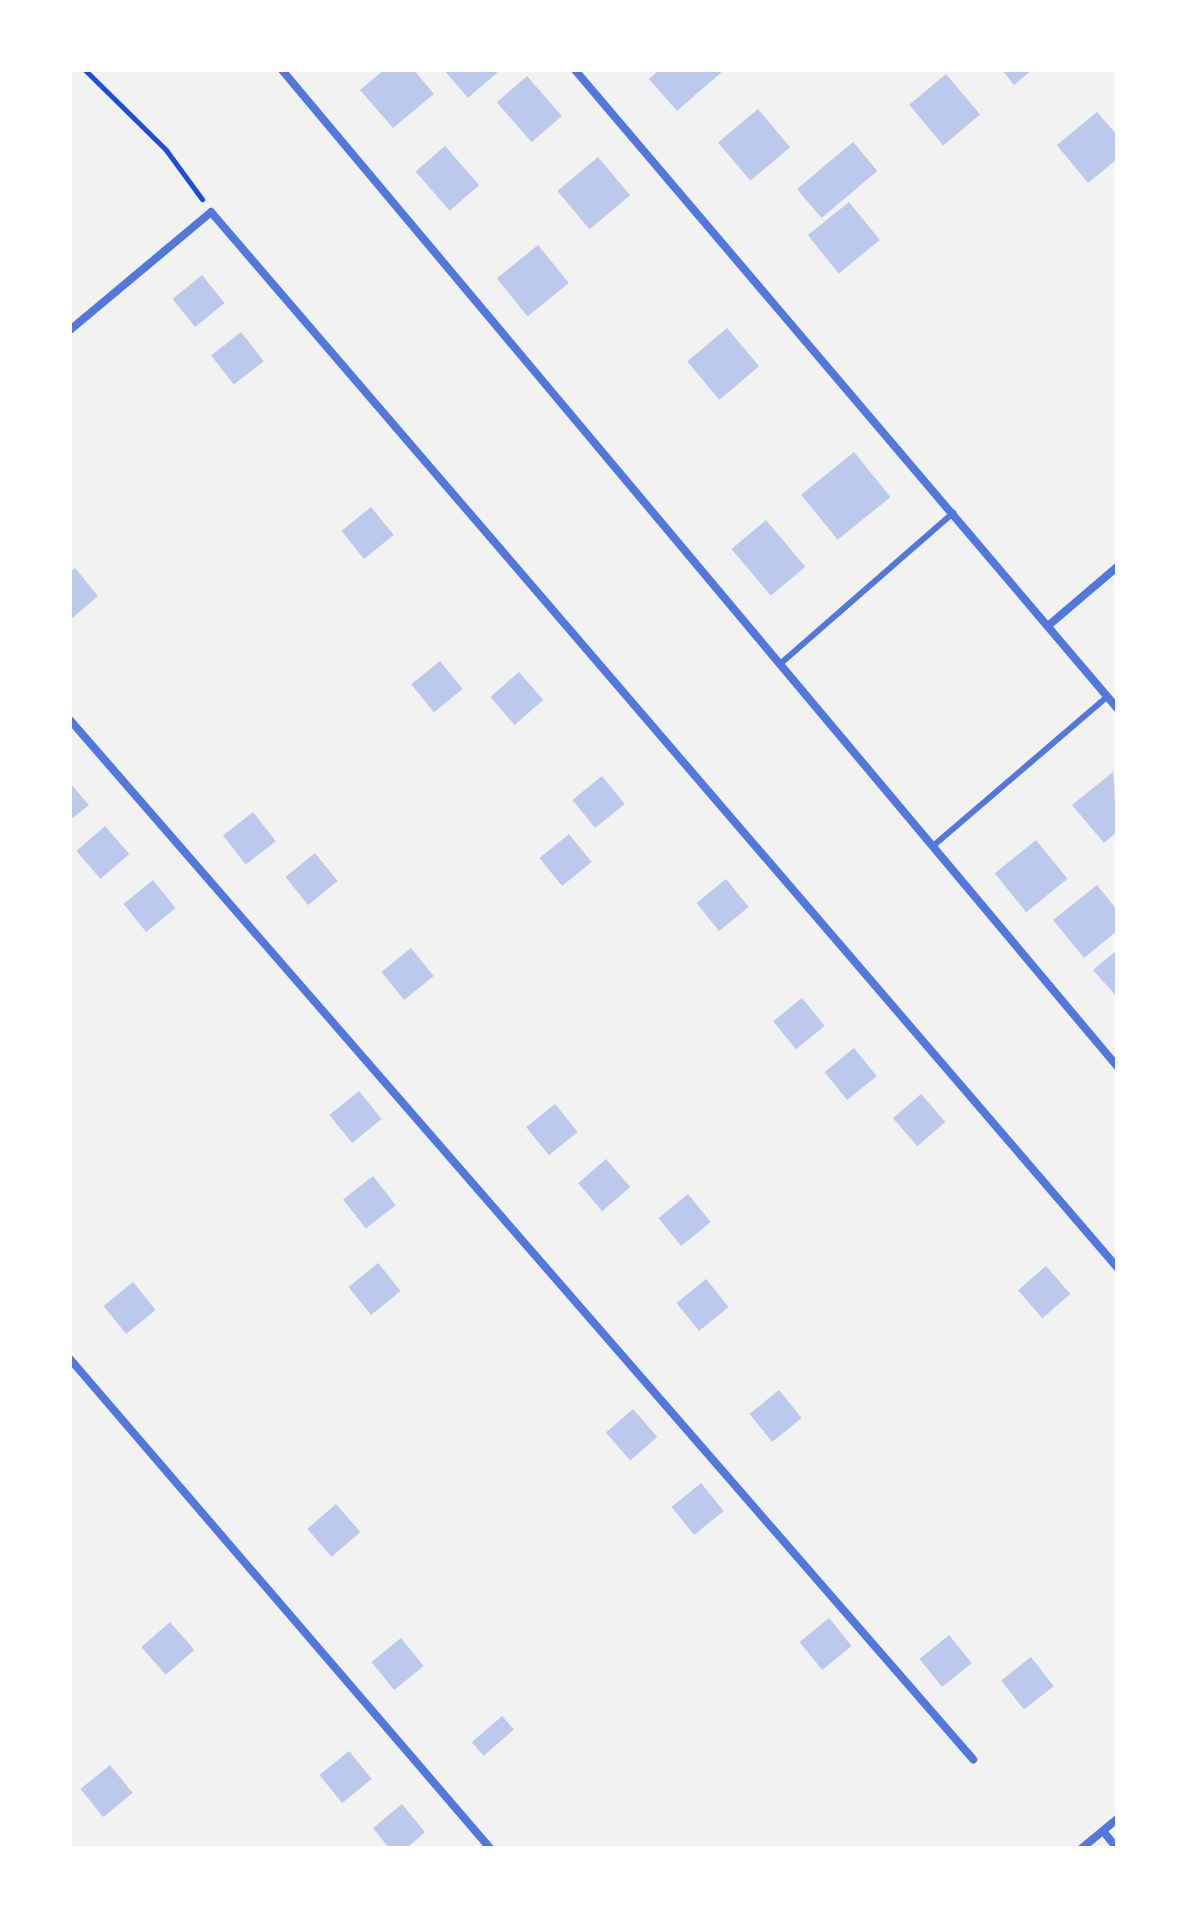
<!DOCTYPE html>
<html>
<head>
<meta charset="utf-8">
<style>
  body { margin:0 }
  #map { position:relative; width:1187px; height:1918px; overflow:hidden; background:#f2f2f2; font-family:Commissioner,sans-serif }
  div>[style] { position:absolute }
  .building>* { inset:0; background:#bdc9ec; transform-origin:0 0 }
  .path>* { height:5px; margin:-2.5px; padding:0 2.5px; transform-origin:2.5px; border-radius:2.5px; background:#1d4ed8 }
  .service>* { height:6px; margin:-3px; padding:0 3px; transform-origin:3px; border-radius:3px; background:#5277de }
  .minor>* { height:8px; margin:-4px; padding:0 4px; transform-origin:4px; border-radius:4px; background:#5277de }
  span { translate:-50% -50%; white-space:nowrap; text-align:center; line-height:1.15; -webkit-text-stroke:6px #fff; paint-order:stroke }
  .frame { position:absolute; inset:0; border:72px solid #fff; pointer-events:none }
</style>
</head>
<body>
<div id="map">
  <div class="building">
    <div style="clip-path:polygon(384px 70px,414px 70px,434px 94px,393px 128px,360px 90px)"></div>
    <div style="clip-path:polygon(444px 70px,500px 70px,468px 98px)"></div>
    <div style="clip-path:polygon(659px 70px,724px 70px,677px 111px,649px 79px)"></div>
    <div style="clip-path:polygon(1002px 70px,1032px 70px,1014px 85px)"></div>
    <div style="left:946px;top:74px;width:53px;height:48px;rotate:50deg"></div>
    <div style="left:527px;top:76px;width:53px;height:40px;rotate:49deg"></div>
    <div style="left:758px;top:109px;width:50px;height:52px;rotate:50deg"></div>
    <div style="clip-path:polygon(1097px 112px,1117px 135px,1117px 159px,1088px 183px,1057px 145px)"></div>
    <div style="left:853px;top:142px;width:38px;height:73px;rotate:50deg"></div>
    <div style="left:445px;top:146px;width:52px;height:39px;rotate:49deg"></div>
    <div style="left:598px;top:157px;width:50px;height:53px;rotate:50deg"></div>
    <div style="left:849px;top:202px;width:49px;height:53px;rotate:51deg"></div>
    <div style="left:538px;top:245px;width:49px;height:53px;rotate:51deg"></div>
    <div style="left:202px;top:275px;width:36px;height:38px;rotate:51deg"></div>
    <div style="left:727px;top:328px;width:50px;height:52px;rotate:50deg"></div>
    <div style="left:241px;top:332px;width:37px;height:38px;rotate:52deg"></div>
    <div style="left:854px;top:452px;width:58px;height:68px;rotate:51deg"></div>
    <div style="left:371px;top:507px;width:36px;height:38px;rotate:51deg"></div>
    <div style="left:766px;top:520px;width:61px;height:45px;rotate:50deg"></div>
    <div style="clip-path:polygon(75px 568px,98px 596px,70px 620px,70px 572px)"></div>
    <div style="left:440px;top:661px;width:36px;height:37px;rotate:51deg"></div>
    <div style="left:519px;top:672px;width:37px;height:38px;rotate:49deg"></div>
    <div style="clip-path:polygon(1113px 772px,1117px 832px,1104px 843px,1072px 805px)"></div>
    <div style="left:602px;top:776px;width:36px;height:38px;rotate:51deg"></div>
    <div style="clip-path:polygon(70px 783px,89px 805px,70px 820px)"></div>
    <div style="left:253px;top:812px;width:37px;height:38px;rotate:52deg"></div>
    <div style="left:105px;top:826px;width:37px;height:38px;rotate:49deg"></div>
    <div style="left:569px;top:834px;width:36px;height:38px;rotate:51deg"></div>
    <div style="left:1036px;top:840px;width:50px;height:53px;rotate:51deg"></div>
    <div style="left:315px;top:853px;width:36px;height:38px;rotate:51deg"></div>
    <div style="left:726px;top:879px;width:36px;height:38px;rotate:51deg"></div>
    <div style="left:153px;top:880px;width:36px;height:38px;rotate:51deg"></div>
    <div style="clip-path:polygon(1097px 885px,1117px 910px,1117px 931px,1084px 958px,1053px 920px)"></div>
    <div style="left:411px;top:948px;width:36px;height:38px;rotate:51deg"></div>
    <div style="clip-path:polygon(1117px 950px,1117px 997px,1093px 970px)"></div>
    <div style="left:802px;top:998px;width:36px;height:37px;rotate:51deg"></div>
    <div style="left:854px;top:1048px;width:36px;height:38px;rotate:51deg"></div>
    <div style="left:359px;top:1091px;width:36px;height:38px;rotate:51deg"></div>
    <div style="left:921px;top:1094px;width:37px;height:37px;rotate:49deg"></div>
    <div style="left:555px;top:1104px;width:36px;height:37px;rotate:51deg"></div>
    <div style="left:606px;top:1159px;width:37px;height:37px;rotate:49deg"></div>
    <div style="left:373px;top:1176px;width:37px;height:38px;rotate:52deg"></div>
    <div style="left:688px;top:1194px;width:36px;height:38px;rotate:51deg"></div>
    <div style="left:378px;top:1263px;width:36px;height:38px;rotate:51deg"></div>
    <div style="left:1046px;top:1266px;width:37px;height:37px;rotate:49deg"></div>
    <div style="left:706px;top:1279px;width:36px;height:38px;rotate:51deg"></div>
    <div style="left:133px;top:1282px;width:36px;height:38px;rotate:51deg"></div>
    <div style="left:779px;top:1390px;width:36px;height:38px;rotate:51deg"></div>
    <div style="left:633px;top:1409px;width:37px;height:36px;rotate:49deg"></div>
    <div style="left:701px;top:1483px;width:36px;height:38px;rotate:51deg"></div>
    <div style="left:336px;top:1504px;width:37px;height:38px;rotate:49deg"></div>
    <div style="left:829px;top:1618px;width:36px;height:38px;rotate:51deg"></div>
    <div style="left:170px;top:1622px;width:37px;height:38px;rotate:49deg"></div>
    <div style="left:949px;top:1635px;width:36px;height:38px;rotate:51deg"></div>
    <div style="left:401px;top:1638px;width:36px;height:38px;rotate:51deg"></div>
    <div style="left:1031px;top:1657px;width:37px;height:38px;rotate:52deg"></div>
    <div style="left:502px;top:1716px;width:18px;height:40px;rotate:49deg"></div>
    <div style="left:349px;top:1751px;width:36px;height:38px;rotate:51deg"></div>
    <div style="left:110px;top:1765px;width:36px;height:38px;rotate:51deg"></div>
    <div style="clip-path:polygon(402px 1804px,425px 1832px,407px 1848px,389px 1848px,373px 1828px)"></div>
  </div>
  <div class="path">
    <div style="left:85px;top:70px;width:114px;rotate:44.6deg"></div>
    <div style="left:166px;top:150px;width:61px;rotate:53.7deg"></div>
  </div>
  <div class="service">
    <div style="left:780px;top:664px;width:230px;rotate:-41.1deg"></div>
    <div style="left:933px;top:846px;width:230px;rotate:-40.6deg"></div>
  </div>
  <div class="minor">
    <div style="left:282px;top:70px;width:1300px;rotate:50.03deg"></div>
    <div style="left:575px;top:70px;width:837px;rotate:49.65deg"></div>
    <div style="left:70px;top:330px;width:184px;rotate:-39.9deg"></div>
    <div style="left:211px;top:212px;width:1391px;rotate:49.35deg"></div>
    <div style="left:1049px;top:625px;width:89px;rotate:-40.5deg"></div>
    <div style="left:70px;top:720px;width:1377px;rotate:49.01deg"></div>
    <div style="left:70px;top:1359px;width:645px;rotate:49.34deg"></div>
    <div style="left:1103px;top:1831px;width:22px;rotate:51deg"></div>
    <div style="left:1082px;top:1848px;width:45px;rotate:-39.6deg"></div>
  </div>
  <div class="frame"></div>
</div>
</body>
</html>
